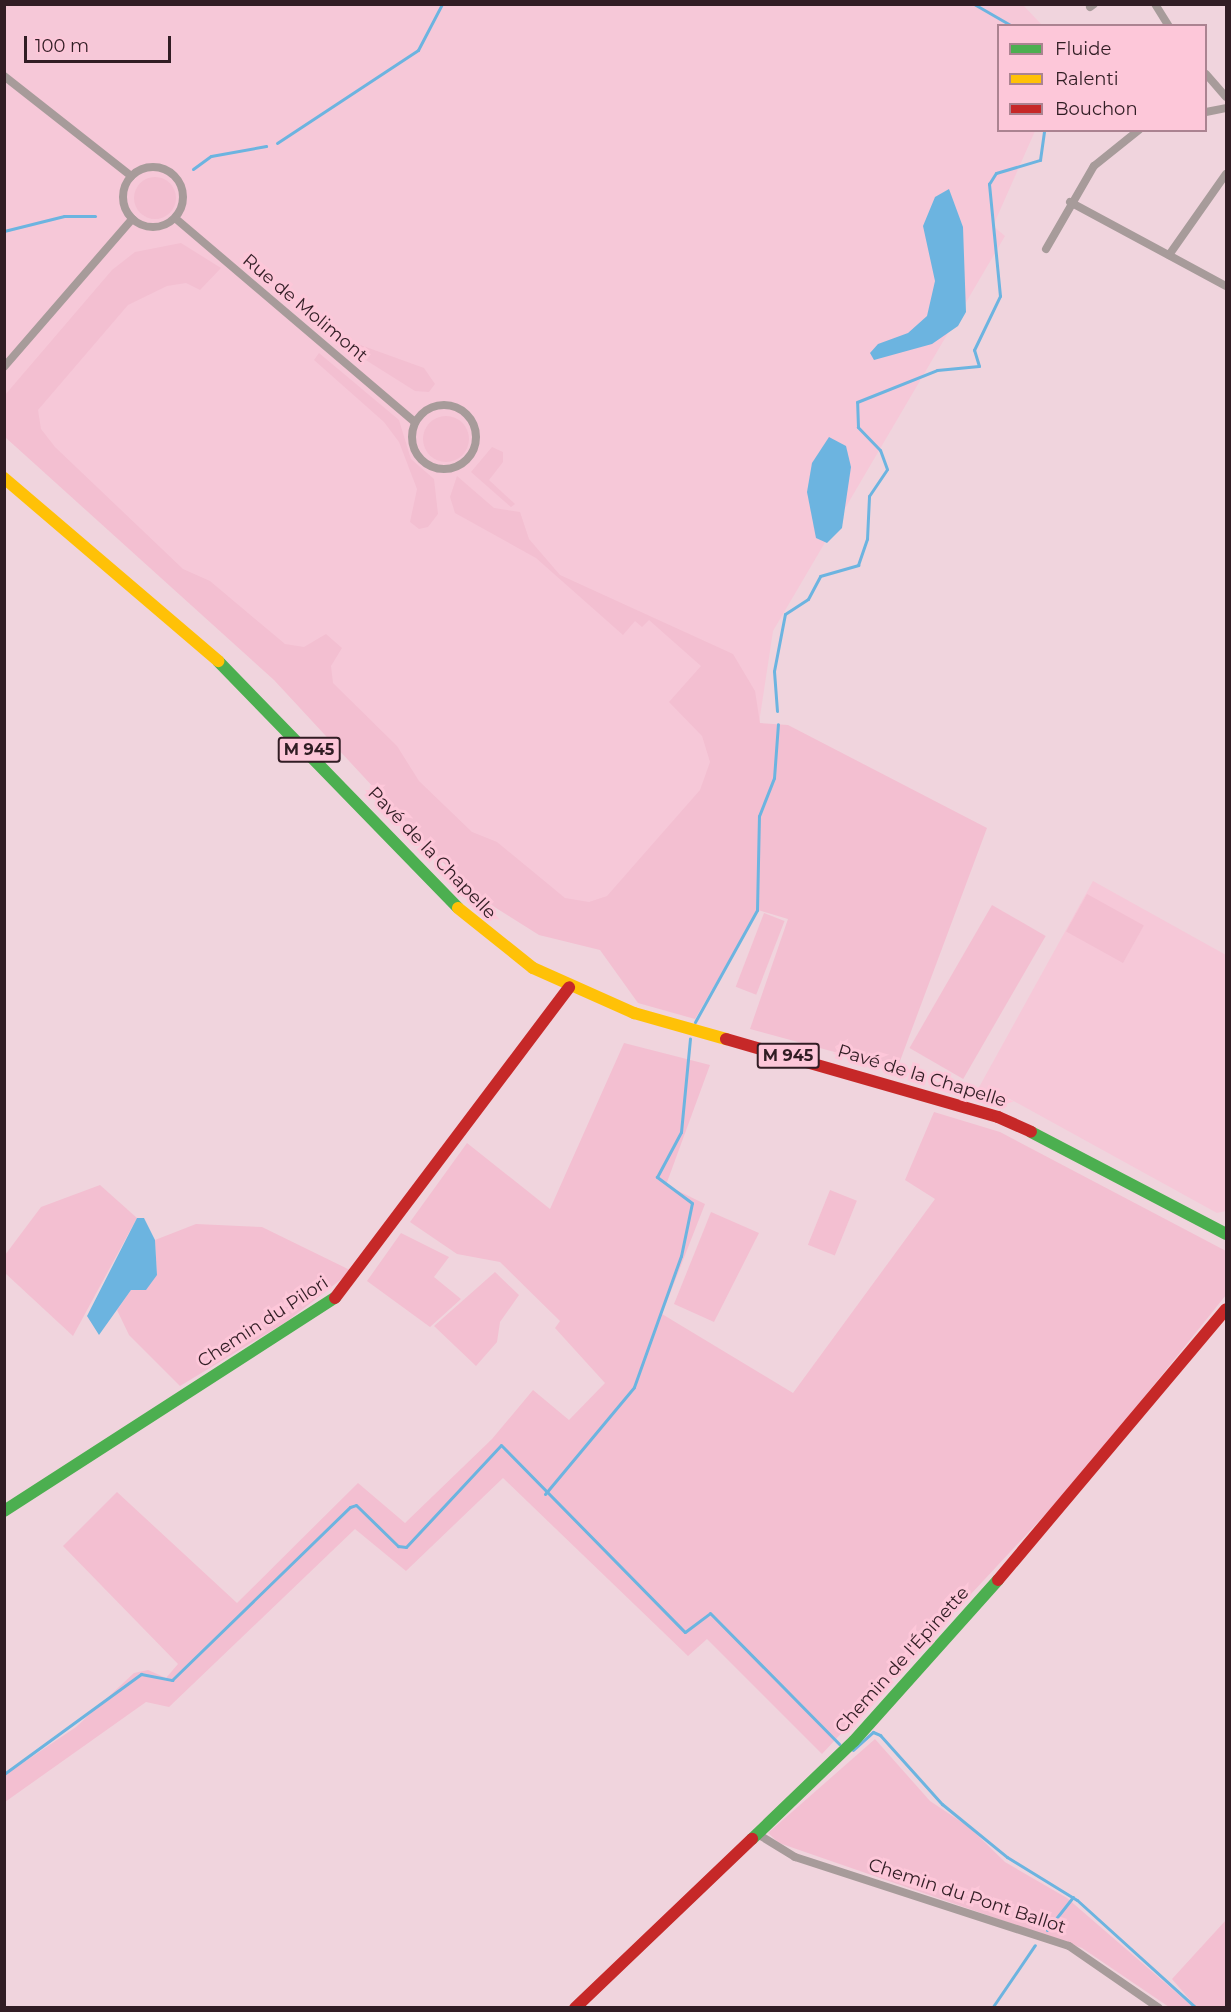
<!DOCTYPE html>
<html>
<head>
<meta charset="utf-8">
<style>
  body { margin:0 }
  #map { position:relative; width:1231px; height:2012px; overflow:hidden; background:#f0d4dd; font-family:Montserrat,sans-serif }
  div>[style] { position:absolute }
  .built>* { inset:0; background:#f6c8d8 }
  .green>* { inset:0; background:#f3bfd1; transform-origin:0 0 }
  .round { border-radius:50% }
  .water>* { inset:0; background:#6cb4e0 }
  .stream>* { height:3px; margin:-1.5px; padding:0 1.5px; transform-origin:1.5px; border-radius:1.5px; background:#6cb4e0 }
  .street>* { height:8px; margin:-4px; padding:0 4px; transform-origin:4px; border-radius:4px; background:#a79b9a }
  .street>.ring { margin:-4px; padding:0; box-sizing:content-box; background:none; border:8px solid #a79b9a; border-radius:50% }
  .fast>* { height:12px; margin:-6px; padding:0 6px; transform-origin:6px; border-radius:6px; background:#4caf50 }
  .slow>* { height:12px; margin:-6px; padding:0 6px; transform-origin:6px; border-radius:6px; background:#ffc107 }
  .jam>* { height:12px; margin:-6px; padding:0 6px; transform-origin:6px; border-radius:6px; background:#c62828 }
  span { translate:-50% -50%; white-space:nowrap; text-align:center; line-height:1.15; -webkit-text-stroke:6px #fdc7d9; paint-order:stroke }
  .shield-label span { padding:2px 4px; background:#fdc7d9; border:2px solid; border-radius:4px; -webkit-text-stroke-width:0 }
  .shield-label { font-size:16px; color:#311d24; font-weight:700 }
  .street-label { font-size:18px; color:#311d24 }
  .frame { position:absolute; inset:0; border:6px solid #311d24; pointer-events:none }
  .legend { position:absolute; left:997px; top:24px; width:210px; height:108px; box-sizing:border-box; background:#fdc7d9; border:2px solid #ab8391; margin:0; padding:8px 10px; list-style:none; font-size:18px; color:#311d24 }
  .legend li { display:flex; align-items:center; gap:12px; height:30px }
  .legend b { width:30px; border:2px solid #ab8391 }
  .scale { position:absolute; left:24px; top:36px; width:147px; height:27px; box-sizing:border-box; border:3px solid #311d24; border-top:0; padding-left:8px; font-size:18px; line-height:21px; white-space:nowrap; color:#311d24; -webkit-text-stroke:4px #fdc7d9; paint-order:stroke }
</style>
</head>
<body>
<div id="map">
  <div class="built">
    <div style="clip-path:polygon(1022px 4px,1042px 25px,998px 26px,998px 130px,1035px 131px,993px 226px,1005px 236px,773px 631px,759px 723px,600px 950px,5px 437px,5px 5px)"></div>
    <div style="clip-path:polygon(1093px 881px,1226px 955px,1226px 1211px,1217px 1213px,1010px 1099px,978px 1089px)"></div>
  </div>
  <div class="green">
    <div class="round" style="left:134px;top:177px;width:42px;height:42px"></div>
    <div style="clip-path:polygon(181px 243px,221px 268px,200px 290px,186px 283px,167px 286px,128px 305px,38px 410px,41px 429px,55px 447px,183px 569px,210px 581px,285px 644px,304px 647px,326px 634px,342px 648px,331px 666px,333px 683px,397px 746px,419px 781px,472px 832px,497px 842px,565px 898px,589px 902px,607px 896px,700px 790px,710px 762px,702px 736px,669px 702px,701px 666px,649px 620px,642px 627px,635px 621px,623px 635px,536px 558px,455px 513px,450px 497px,457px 476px,494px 508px,520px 512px,529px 539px,560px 575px,733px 654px,755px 691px,760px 723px,788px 725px,987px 828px,897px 1069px,750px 1029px,788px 919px,758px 910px,695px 1019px,638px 1003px,600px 950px,539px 935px,496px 908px,464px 885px,274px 680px,5px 437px,5px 395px,112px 270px,135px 252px)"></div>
    <div style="clip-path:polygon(352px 342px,424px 368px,435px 384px,429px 392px,415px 391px,353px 352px)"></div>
    <div style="clip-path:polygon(319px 353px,399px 420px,411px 459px,434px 479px,438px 514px,428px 527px,419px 529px,410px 522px,417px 489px,399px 442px,384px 422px,314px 360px)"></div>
    <div class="round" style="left:423px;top:416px;width:46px;height:46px"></div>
    <div style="clip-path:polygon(492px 447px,503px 452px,503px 462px,489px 480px,515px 504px,511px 507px,471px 472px)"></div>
    <div style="left:1087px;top:894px;width:65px;height:43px;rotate:29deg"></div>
    <div style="left:992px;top:905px;width:62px;height:165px;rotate:30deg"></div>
    <div style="left:764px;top:913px;width:22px;height:79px;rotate:21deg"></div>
    <div style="clip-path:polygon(624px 1043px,710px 1065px,666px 1185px,705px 1204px,662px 1314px,793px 1393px,935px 1199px,905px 1180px,934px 1112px,1000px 1132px,1226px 1251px,1226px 1295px,1080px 1477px,822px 1754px,707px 1639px,688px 1656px,503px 1478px,406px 1571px,355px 1529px,169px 1707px,146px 1702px,5px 1802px,5px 1775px,76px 1727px,134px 1673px,148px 1670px,166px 1678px,178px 1664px,63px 1546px,117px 1492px,237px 1603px,358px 1483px,405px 1523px,492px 1439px,533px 1390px,569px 1420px,605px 1383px,555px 1328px,560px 1321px,500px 1262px,457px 1254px,410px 1222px,467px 1143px,550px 1209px)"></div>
    <div style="clip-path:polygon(100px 1185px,137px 1218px,73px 1336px,5px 1273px,5px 1255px,41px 1207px)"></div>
    <div style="left:830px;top:1190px;width:29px;height:59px;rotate:22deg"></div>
    <div style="clip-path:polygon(711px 1212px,759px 1233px,714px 1322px,674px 1304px)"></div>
    <div style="clip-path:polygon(196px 1224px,262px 1227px,352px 1271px,286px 1322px,180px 1386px,129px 1335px,117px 1310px,131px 1290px,157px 1275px,155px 1240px)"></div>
    <div style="clip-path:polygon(401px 1233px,449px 1257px,434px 1277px,461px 1299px,430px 1327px,367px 1281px)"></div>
    <div style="clip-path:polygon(495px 1272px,519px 1295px,500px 1322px,497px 1342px,476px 1366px,434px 1326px)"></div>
    <div style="clip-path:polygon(875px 1739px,930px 1801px,969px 1827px,1005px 1862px,1067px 1898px,1193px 2007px,1169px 2007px,1082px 1948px,779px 1843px,768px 1833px)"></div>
    <div style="clip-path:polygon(1226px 1920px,1226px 2007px,1196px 2007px,1172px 1979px)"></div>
  </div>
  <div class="water">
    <div style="clip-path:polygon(949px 189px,963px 227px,966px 312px,958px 326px,932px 344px,874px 360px,870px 353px,878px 344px,908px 333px,927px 316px,935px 281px,923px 226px,935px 197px)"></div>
    <div style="clip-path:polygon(829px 437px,846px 446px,851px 467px,842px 528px,827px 543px,816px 538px,807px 492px,812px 463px)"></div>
    <div style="clip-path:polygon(137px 1218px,144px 1218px,155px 1240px,157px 1275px,146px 1290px,131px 1290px,99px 1335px,87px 1316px)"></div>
  </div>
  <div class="stream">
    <div style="left:974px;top:4px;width:44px;rotate:30.1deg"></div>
    <div style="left:277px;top:143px;width:169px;rotate:-33.4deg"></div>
    <div style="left:418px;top:50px;width:52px;rotate:-62.4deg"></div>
    <div style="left:193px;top:169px;width:22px;rotate:-36deg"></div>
    <div style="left:211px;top:156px;width:56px;rotate:-10.3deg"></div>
    <div style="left:4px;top:231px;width:62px;rotate:-14deg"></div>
    <div style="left:64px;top:216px;width:31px"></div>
    <div style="left:777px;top:711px;width:40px;rotate:-94.3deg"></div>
    <div style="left:774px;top:671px;width:58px;rotate:-79.1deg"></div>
    <div style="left:785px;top:614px;width:27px;rotate:-33deg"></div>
    <div style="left:808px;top:599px;width:26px;rotate:-62deg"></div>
    <div style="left:820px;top:576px;width:40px;rotate:-16deg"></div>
    <div style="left:858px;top:565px;width:28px;rotate:-71deg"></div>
    <div style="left:867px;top:539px;width:43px;rotate:-87.3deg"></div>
    <div style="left:869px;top:496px;width:32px;rotate:-56deg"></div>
    <div style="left:887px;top:469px;width:20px;rotate:-110deg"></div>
    <div style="left:880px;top:450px;width:32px;rotate:-134deg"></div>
    <div style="left:858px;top:427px;width:25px;rotate:-92deg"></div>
    <div style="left:857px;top:402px;width:86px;rotate:-21.8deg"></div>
    <div style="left:937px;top:370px;width:42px;rotate:-5.4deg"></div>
    <div style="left:979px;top:366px;width:17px;rotate:-107deg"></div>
    <div style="left:974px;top:350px;width:60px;rotate:-64.3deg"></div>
    <div style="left:1000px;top:296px;width:113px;rotate:-95.6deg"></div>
    <div style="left:989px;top:184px;width:13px;rotate:-58deg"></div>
    <div style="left:996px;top:173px;width:46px;rotate:-16.5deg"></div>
    <div style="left:1040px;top:160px;width:30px;rotate:-82deg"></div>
    <div style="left:695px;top:1022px;width:128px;rotate:-61deg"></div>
    <div style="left:757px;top:910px;width:94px;rotate:-88.8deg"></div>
    <div style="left:759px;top:816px;width:41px;rotate:-68.5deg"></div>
    <div style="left:774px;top:778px;width:54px;rotate:-85.8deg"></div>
    <div style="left:545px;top:1494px;width:139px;rotate:-50.2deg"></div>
    <div style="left:634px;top:1387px;width:139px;rotate:-70.3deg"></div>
    <div style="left:681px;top:1256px;width:54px;rotate:-78.3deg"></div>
    <div style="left:692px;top:1203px;width:44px;rotate:-143.4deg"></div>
    <div style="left:657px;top:1177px;width:51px;rotate:-61.9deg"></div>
    <div style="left:681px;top:1132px;width:94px;rotate:-84.5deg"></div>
    <div style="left:853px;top:1750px;width:27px;rotate:-42deg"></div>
    <div style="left:873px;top:1732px;width:8px;rotate:23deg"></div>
    <div style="left:880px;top:1735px;width:93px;rotate:48.1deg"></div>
    <div style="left:942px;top:1804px;width:84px;rotate:39.2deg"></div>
    <div style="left:1007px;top:1857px;width:82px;rotate:31.6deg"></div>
    <div style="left:1077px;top:1900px;width:161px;rotate:42.2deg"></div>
    <div style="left:4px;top:1774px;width:170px;rotate:-36.1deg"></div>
    <div style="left:141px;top:1674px;width:32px;rotate:11deg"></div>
    <div style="left:172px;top:1680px;width:248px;rotate:-44.2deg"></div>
    <div style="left:350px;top:1507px;width:6px;rotate:-18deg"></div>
    <div style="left:356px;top:1505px;width:59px;rotate:44.3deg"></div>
    <div style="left:398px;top:1546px;width:8px;rotate:7deg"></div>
    <div style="left:406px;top:1547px;width:139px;rotate:-47deg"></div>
    <div style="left:501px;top:1445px;width:262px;rotate:45.5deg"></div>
    <div style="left:685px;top:1632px;width:31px;rotate:-37deg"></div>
    <div style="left:710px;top:1613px;width:184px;rotate:45.4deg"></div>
    <div style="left:1047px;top:1930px;width:42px;rotate:-51.8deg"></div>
    <div style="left:992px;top:2008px;width:76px;rotate:-55.7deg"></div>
  </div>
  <div class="street">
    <div style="left:1155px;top:4px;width:26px;rotate:58deg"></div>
    <div style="left:1090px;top:7px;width:5px;rotate:-37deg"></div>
    <div style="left:1206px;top:74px;width:30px;rotate:49deg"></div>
    <div style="left:4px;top:76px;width:162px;rotate:38.2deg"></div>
    <div style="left:1206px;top:112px;width:20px;rotate:-11deg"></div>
    <div class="ring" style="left:123px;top:167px;width:52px;height:52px"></div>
    <div style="left:1070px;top:202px;width:177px;rotate:28.3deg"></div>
    <div style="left:175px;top:218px;width:315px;rotate:40.4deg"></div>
    <div style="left:1046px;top:249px;width:96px;rotate:-60deg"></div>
    <div style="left:1094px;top:166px;width:58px;rotate:-38.7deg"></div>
    <div style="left:1169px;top:255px;width:99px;rotate:-54.9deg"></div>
    <div style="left:4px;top:367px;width:196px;rotate:-49.1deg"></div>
    <div class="ring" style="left:412px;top:405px;width:56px;height:56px"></div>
    <div style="left:756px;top:1833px;width:46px;rotate:31.6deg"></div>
    <div style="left:795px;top:1857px;width:288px;rotate:18deg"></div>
    <div style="left:1069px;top:1946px;width:109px;rotate:34.6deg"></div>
  </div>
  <div class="fast">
    <div style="left:218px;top:661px;width:344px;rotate:45.8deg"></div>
    <div style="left:1031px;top:1132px;width:220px;rotate:27.6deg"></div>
    <div style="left:4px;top:1511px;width:394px;rotate:-32.8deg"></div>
    <div style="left:752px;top:1839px;width:141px;rotate:-43.9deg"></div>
    <div style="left:854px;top:1741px;width:216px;rotate:-48.2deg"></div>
  </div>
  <div class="slow">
    <div style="left:4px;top:478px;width:282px;rotate:40.5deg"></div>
    <div style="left:458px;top:908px;width:96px;rotate:38.7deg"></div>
    <div style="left:533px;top:968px;width:111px;rotate:24deg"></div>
    <div style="left:634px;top:1013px;width:96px;rotate:15.8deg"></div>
  </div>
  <div class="jam">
    <div style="left:726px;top:1039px;width:283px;rotate:16deg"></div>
    <div style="left:998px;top:1117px;width:36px;rotate:24deg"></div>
    <div style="left:335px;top:1298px;width:389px;rotate:-53deg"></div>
    <div style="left:998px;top:1580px;width:354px;rotate:-49.9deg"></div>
    <div style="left:575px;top:2008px;width:245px;rotate:-43.7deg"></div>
  </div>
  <div class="shield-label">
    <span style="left:309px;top:750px">M 945</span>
    <span style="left:788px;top:1056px">M 945</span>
  </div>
  <div class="street-label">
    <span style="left:305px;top:308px;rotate:40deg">Rue de Molimont</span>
    <span style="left:432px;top:853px;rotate:46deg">Pavé de la Chapelle</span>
    <span style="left:922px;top:1076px;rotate:17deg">Pavé de la Chapelle</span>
    <span style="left:263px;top:1322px;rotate:-33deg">Chemin du Pilori</span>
    <span style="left:902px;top:1660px;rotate:-48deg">Chemin de l'Épinette</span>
    <span style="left:967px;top:1896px;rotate:18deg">Chemin du Pont Ballot</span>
  </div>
  <div class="frame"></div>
  <ul class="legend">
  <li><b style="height:8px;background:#4caf50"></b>Fluide</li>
  <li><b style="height:8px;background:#ffc107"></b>Ralenti</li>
  <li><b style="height:8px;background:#c62828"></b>Bouchon</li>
  </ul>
  <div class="scale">100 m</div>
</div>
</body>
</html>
